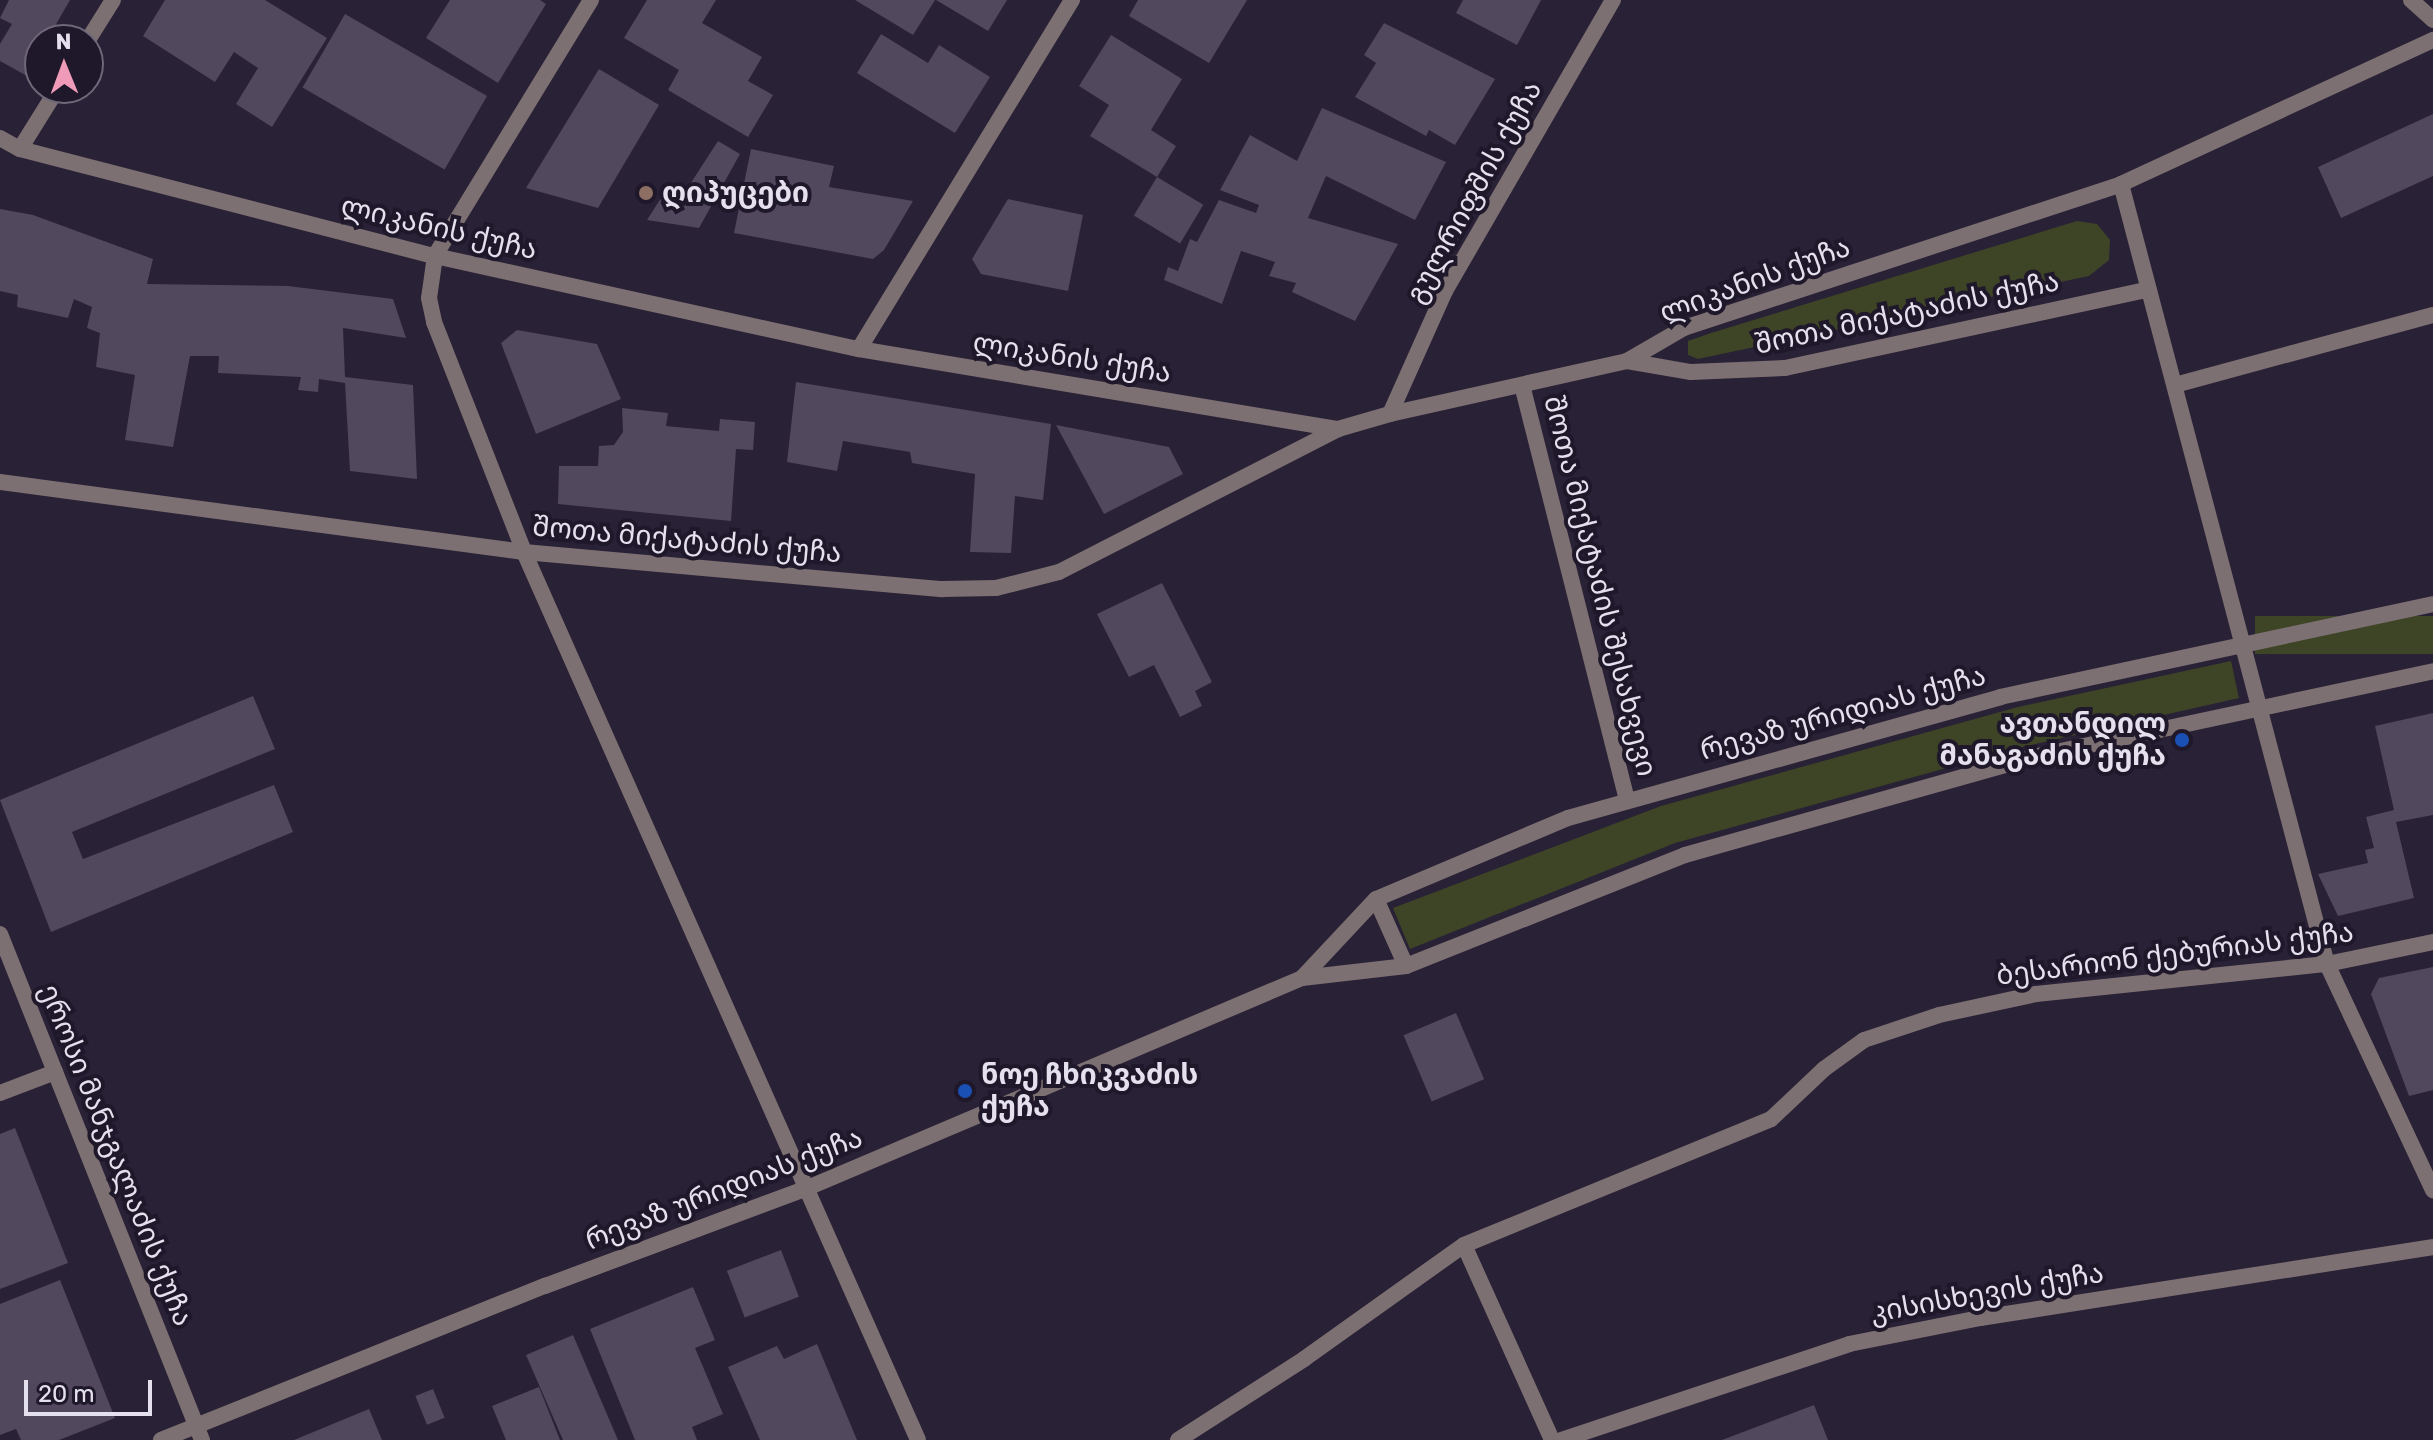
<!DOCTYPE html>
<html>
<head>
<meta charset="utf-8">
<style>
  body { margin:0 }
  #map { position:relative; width:2433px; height:1440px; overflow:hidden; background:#292135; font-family:Rubik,"Noto Sans Georgian",sans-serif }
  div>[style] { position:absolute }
  .green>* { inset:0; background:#3e4526; transform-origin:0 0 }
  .building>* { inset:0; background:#51485e; transform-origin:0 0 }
  .minor>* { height:16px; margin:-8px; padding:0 8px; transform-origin:8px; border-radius:8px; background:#7d7072 }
  .tertiary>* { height:16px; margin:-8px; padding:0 8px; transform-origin:8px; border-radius:8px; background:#7d7072 }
  .dots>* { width:22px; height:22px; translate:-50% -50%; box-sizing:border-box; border:4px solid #1f182b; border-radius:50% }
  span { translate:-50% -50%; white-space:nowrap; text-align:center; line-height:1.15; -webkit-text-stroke:8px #1f182b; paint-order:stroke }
  .street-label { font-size:28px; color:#e4e0ed }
  .poi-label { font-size:28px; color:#e4e0ed; font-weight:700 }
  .left { translate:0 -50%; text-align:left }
  .right { translate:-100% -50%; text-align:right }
  .north { position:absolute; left:24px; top:24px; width:80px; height:80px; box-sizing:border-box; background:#1f182b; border:2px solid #6e6879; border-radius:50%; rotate:359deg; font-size:22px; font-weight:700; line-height:32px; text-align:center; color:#e4e0ed }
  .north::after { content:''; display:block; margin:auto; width:28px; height:36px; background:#ef9ab8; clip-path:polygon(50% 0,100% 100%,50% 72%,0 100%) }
  .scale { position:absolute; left:24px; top:1380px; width:128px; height:36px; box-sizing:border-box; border:4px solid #e4e0ed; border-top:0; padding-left:10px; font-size:24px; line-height:28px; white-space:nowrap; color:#e4e0ed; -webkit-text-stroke:6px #1f182b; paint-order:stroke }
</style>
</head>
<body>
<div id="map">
  <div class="green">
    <div style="clip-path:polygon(2077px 221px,2097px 224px,2110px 240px,2109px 260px,2089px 276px,1698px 359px,1688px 355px,1688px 341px,1711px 333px)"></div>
    <div style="left:2433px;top:616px;width:38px;height:178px;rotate:90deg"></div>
    <div style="clip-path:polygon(2231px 661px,2239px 698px,2026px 746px,1675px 843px,1410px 949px,1393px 908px,1661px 806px,2018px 707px)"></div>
  </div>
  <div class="building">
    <div style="clip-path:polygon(9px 0,70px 0,47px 40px,40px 40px,40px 53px,27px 76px,0 61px,0 44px,12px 24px,0 18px)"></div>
    <div style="clip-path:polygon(165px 0,265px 0,327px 38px,272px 127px,236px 104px,258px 68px,234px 52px,215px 82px,143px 36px)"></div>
    <div style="clip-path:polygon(450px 0,540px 0,546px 4px,498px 83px,426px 38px)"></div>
    <div style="clip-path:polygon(647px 0,716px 0,702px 23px,762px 57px,748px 81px,773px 95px,748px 137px,668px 90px,679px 70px,624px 38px)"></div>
    <div style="clip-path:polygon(855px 0,935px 0,913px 35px)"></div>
    <div style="clip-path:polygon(936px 0,1007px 0,988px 31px)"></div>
    <div style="clip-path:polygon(1138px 0,1247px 0,1209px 63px,1129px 16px)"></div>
    <div style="clip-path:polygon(1463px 0,1541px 0,1517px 45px,1456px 13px)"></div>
    <div style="left:345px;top:14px;width:164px;height:85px;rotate:30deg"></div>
    <div style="clip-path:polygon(1384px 23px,1495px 79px,1455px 145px,1429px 130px,1426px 136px,1355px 97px,1376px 63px,1364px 55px)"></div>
    <div style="clip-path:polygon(881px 34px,928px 63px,939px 45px,990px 77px,955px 133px,857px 73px)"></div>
    <div style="clip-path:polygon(1111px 35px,1182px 79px,1151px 130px,1176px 146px,1157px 177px,1090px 136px,1109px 105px,1079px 86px)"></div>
    <div style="clip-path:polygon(599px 69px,659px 105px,598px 208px,526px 188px)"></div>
    <div style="clip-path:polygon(1322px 108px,1446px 162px,1415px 220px,1326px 176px,1308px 218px,1398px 244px,1355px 321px,1292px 292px,1296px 283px,1269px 276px,1275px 262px,1241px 251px,1222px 304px,1164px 280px,1168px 267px,1178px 271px,1190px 239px,1197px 242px,1219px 200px,1256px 213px,1259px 205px,1220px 190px,1250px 135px,1297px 161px)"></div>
    <div style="clip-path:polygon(2433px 114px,2433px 176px,2341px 218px,2318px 167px)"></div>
    <div style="clip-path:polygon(718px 141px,740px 154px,699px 228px,647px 220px,670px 184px,685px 192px)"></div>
    <div style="clip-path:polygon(751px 149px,834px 166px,829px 187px,913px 201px,884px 250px,873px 259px,734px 233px)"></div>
    <div style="left:1157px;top:177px;width:54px;height:45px;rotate:31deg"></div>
    <div style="clip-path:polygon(1008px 199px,1083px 215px,1068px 291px,981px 274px,972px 259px)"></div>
    <div style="clip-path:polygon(0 209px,33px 215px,153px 259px,147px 284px,288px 286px,393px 299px,406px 338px,343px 328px,345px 377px,413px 385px,417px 479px,350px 471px,345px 383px,319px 379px,318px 392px,298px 390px,301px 377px,218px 373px,219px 356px,190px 356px,173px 447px,125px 440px,135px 375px,96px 367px,100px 333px,87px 328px,92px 307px,74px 299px,68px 318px,17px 307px,18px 295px,0 291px)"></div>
    <div style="clip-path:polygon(517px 330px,597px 344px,621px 399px,536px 434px,501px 343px)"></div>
    <div style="clip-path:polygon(796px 382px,1051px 424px,1043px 500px,1015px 496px,1011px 553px,970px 552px,975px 474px,912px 463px,910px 452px,843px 441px,837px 471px,787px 462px)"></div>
    <div style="clip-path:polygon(622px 408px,668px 413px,666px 426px,719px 431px,720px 419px,755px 422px,753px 450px,736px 449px,731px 521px,558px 504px,559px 466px,598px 466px,599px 446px,614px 445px,623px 432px)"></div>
    <div style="clip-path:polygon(1056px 425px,1169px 447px,1183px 474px,1104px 514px)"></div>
    <div style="clip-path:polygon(1162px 583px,1212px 682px,1195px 691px,1202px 706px,1180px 717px,1154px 665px,1129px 677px,1097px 614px)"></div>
    <div style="clip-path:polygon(253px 696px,275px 749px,72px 832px,83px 859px,274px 785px,293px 832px,51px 932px,0 800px)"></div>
    <div style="clip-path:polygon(2433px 713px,2433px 815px,2396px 822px,2414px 898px,2338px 916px,2318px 874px,2368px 863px,2365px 850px,2374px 848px,2366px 817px,2394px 810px,2375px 726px)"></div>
    <div style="clip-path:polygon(2433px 967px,2433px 1090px,2409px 1096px,2371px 994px,2379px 978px)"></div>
    <div style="left:1456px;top:1013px;width:72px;height:57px;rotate:67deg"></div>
    <div style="clip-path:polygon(15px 1128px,68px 1263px,0 1289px,0 1134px)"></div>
    <div style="left:781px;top:1250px;width:50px;height:58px;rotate:69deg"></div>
    <div style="clip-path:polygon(60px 1280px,115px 1418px,59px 1440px,21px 1440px,16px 1429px,0 1435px,0 1304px)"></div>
    <div style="clip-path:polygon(693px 1287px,715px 1340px,695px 1348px,723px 1414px,692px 1427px,697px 1440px,635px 1440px,590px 1329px)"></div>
    <div style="clip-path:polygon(573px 1335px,618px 1440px,563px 1440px,526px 1355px)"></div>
    <div style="clip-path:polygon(817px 1344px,857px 1440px,760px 1440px,728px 1367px,777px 1346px,784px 1359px)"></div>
    <div style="clip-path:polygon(539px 1387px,560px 1440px,506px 1440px,492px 1406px)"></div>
    <div style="left:433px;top:1389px;width:31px;height:19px;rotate:68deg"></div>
    <div style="clip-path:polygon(1814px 1405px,1828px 1440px,1722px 1440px)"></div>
    <div style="clip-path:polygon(369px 1409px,382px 1440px,294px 1440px)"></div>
  </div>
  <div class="minor">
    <div style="left:591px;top:0;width:300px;rotate:121.4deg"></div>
    <div style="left:435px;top:256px;width:42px;rotate:98.1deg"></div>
    <div style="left:429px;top:298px;width:25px;rotate:78deg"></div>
    <div style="left:434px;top:322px;width:247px;rotate:68.6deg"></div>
    <div style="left:524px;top:552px;width:971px;rotate:66.07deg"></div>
    <div style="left:2411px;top:0;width:30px;rotate:42deg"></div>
    <div style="left:88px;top:40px;width:47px;rotate:-58deg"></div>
    <div style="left:0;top:138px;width:23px;rotate:29deg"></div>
    <div style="left:20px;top:149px;width:429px;rotate:14.5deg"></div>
    <div style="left:435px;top:256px;width:434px;rotate:12.4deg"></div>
    <div style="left:859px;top:349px;width:486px;rotate:9.5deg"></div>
    <div style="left:20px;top:149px;width:72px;rotate:-58.1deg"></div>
    <div style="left:2121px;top:184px;width:807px;rotate:75.21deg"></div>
    <div style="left:2327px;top:964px;width:250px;rotate:64.9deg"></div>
    <div style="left:859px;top:349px;width:409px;rotate:-58.6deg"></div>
    <div style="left:1627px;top:361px;width:65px;rotate:9.8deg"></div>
    <div style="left:1691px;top:372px;width:94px;rotate:-2.4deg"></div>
    <div style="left:1785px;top:368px;width:372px;rotate:-12.2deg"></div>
    <div style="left:1522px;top:385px;width:427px;rotate:75.8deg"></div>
    <div style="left:2175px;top:385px;width:267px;rotate:-15.2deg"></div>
    <div style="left:1390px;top:414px;width:243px;rotate:-12.6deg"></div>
    <div style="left:1627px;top:361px;width:66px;rotate:-30.1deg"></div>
    <div style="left:1684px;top:328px;width:460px;rotate:-18.2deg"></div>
    <div style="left:2121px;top:184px;width:344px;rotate:-24.8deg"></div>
    <div style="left:0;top:1093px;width:59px;rotate:-20.9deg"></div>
    <div style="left:1464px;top:1245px;width:214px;rotate:65.7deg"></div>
    <div style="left:1178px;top:1440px;width:150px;rotate:-32.7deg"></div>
    <div style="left:1304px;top:1359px;width:196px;rotate:-35.5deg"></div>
    <div style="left:1464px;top:1245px;width:332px;rotate:-22.3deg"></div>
    <div style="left:1771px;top:1119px;width:73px;rotate:-43.3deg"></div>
    <div style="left:1824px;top:1069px;width:49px;rotate:-35.9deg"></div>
    <div style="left:1864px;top:1040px;width:79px;rotate:-18.4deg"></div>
    <div style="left:1939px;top:1015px;width:99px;rotate:-12.2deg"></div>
    <div style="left:2036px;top:994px;width:293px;rotate:-5.9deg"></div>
    <div style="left:2327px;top:964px;width:108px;rotate:-11.7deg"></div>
    <div style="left:1561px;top:1440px;width:304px;rotate:-18.4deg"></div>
    <div style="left:1849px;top:1344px;width:134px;rotate:-11.2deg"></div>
    <div style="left:1980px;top:1318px;width:459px;rotate:-8.9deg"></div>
  </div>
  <div class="tertiary">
    <div style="left:0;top:482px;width:529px;rotate:7.61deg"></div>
    <div style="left:524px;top:552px;width:420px;rotate:5.1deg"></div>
    <div style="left:942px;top:589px;width:54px;rotate:-1.1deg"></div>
    <div style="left:996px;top:588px;width:65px;rotate:-14.3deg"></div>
    <div style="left:1059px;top:572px;width:314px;rotate:-27.1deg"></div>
    <div style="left:1338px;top:429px;width:54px;rotate:-16.1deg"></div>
    <div style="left:1390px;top:414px;width:135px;rotate:-65.9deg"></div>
    <div style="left:1445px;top:291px;width:336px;rotate:-60deg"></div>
    <div style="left:1376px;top:899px;width:73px;rotate:65.9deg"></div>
    <div style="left:0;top:934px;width:545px;rotate:68.24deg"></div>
    <div style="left:1302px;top:978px;width:108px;rotate:-46.9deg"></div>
    <div style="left:1376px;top:899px;width:208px;rotate:-22.9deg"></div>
    <div style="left:1568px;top:818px;width:449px;rotate:-15.6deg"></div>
    <div style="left:2000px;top:697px;width:443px;rotate:-12.1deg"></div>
    <div style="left:161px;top:1440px;width:414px;rotate:-21.9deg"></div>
    <div style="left:545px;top:1286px;width:278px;rotate:-20.5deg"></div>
    <div style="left:805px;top:1189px;width:540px;rotate:-23deg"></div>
    <div style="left:1302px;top:978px;width:105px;rotate:-6.6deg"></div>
    <div style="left:1406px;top:966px;width:300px;rotate:-21.7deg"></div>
    <div style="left:1685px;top:855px;width:362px;rotate:-15.7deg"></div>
    <div style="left:2033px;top:757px;width:409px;rotate:-12.1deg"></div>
  </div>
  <div class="dots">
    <div style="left:646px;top:193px;background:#8d6e63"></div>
    <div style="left:2182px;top:740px;background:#1a4fb4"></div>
    <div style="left:965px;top:1091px;background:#1a4fb4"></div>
  </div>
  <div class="street-label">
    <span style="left:1474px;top:192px;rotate:-61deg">გულრიფშის ქუჩა</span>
    <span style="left:439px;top:228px;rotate:13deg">ლიკანის ქუჩა</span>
    <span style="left:1755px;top:280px;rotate:-20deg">ლიკანის ქუჩა</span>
    <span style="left:1907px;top:313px;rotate:-12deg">შოთა მიქატაძის ქუჩა</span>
    <span style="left:1072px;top:358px;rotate:9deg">ლიკანის ქუჩა</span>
    <span style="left:687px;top:540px;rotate:5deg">შოთა მიქატაძის ქუჩა</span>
    <span style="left:1600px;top:586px;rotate:76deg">შოთა მიქატაძის შესახვევი</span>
    <span style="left:1843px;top:713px;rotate:-15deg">რევაზ ურიდიას ქუჩა</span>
    <span style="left:2175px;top:954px;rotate:-7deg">ბესარიონ ქებურიას ქუჩა</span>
    <span style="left:116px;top:1155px;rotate:68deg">ეროსი მანჯგალაძის ქუჩა</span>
    <span style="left:724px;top:1189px;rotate:-21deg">რევაზ ურიდიას ქუჩა</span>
    <span style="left:1987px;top:1293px;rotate:-10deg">კისისხევის ქუჩა</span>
  </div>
  <div class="poi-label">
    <span class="left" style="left:662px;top:193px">ღიპუცები</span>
    <span class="right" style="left:2166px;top:740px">ავთანდილ<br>მანაგაძის ქუჩა</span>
    <span class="left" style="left:981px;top:1091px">ნოე ჩხიკვაძის<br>ქუჩა</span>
  </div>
  <div class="north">N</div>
  <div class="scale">20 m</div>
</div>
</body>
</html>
